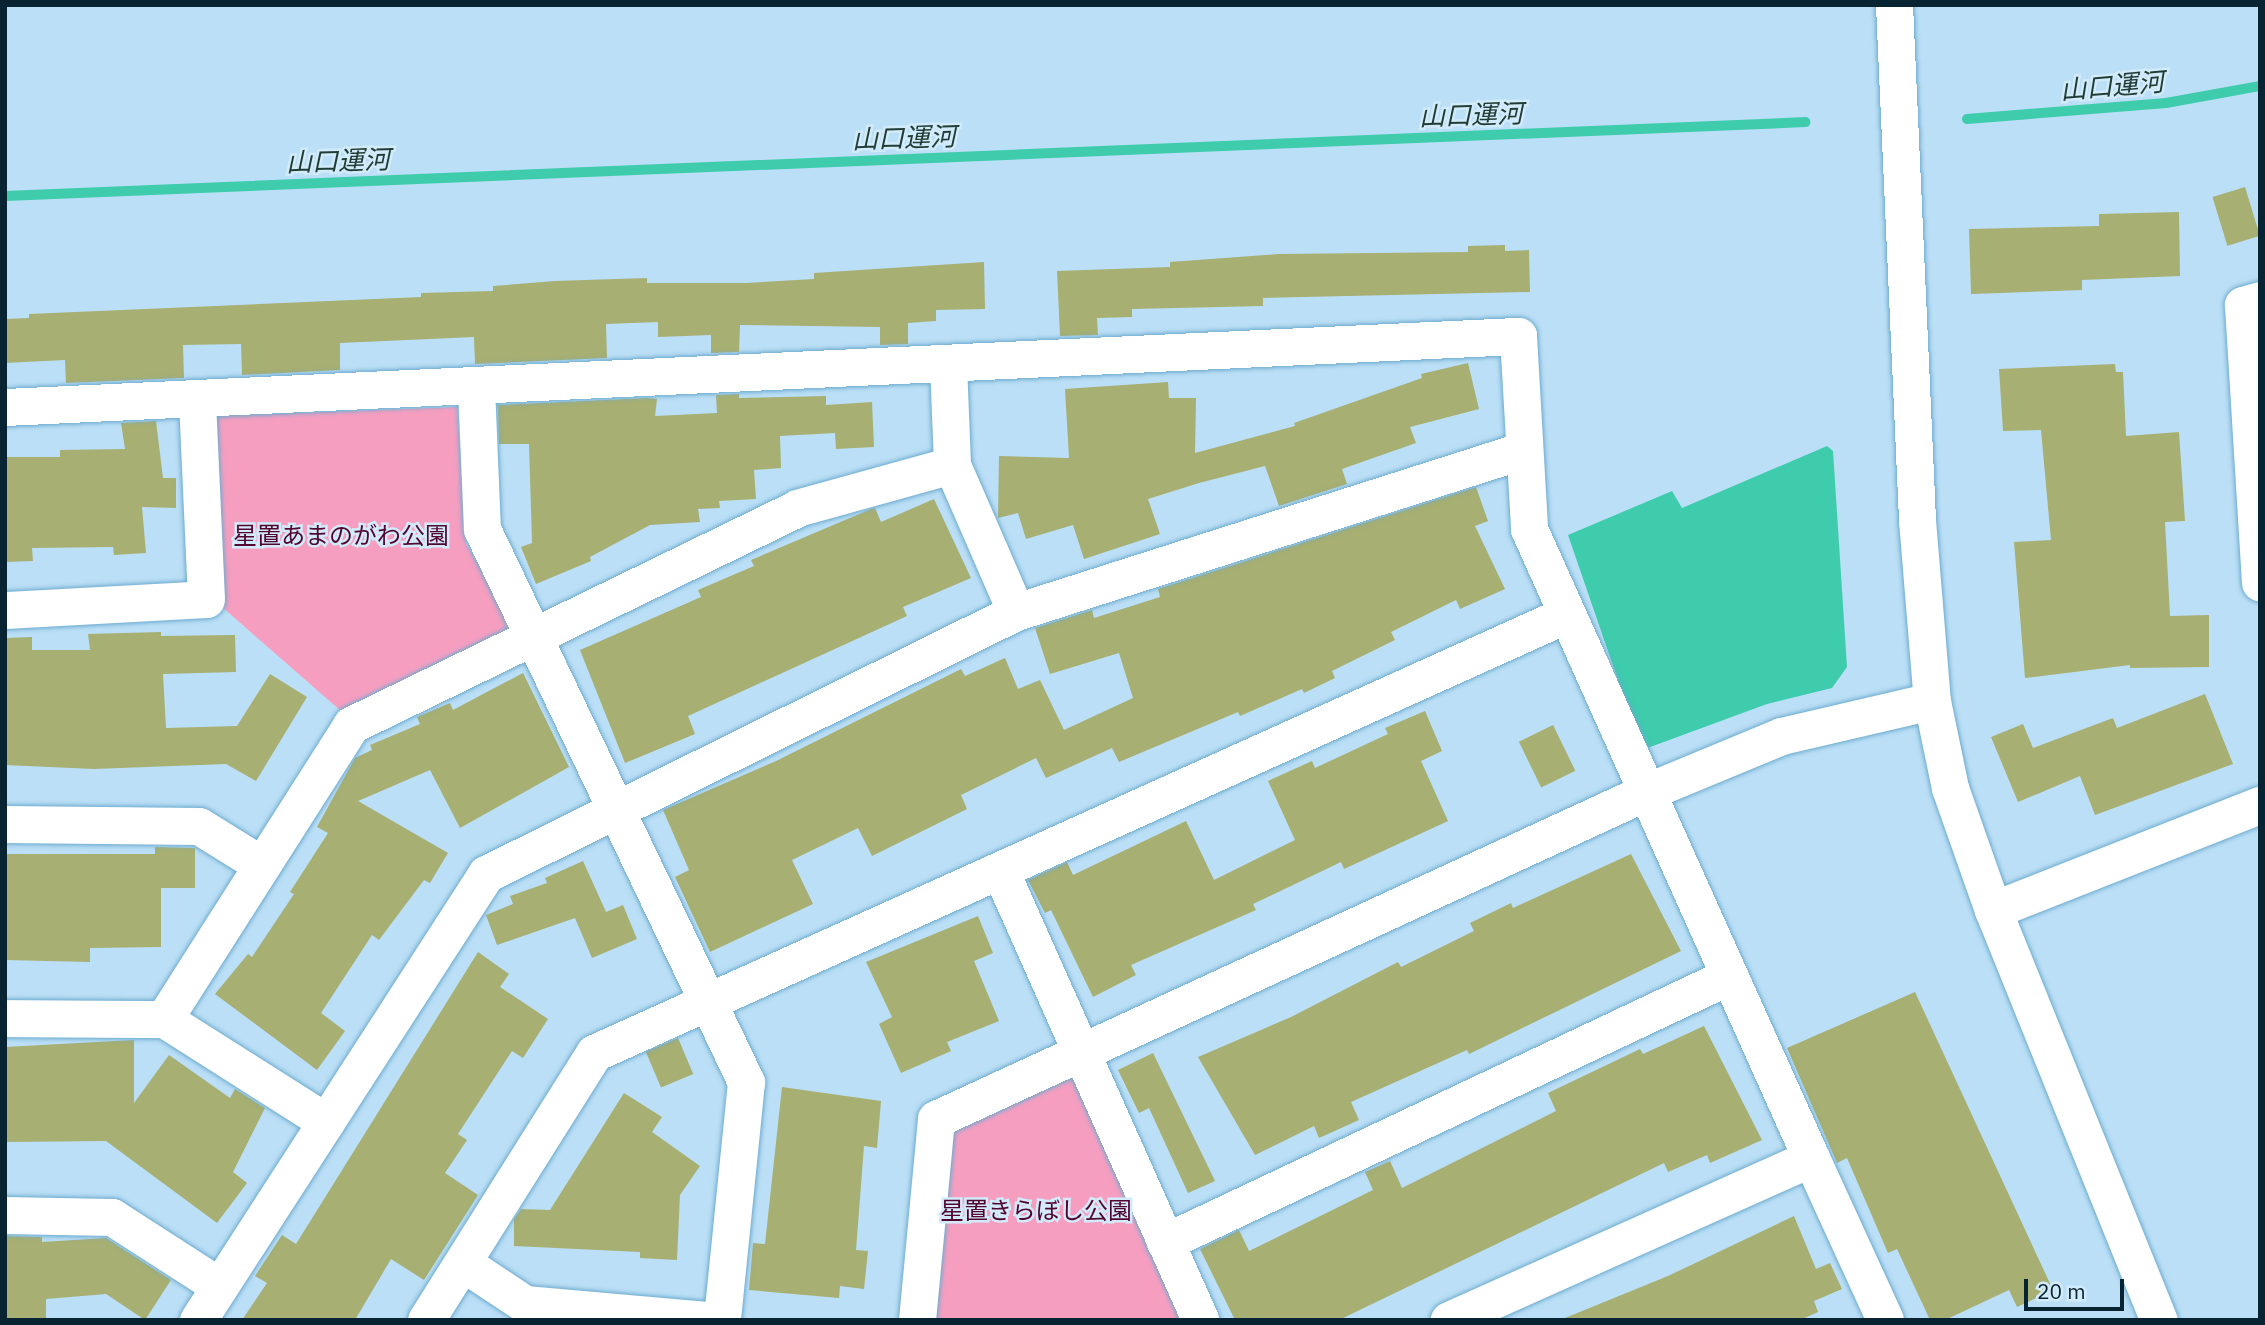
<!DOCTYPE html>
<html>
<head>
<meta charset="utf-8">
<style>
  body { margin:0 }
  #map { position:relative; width:2265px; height:1325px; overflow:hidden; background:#bbdff6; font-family:"IBM Plex Sans","Noto Sans JP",sans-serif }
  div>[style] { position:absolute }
  .green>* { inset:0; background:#f69ec0 }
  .water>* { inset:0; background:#3eccad }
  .stream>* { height:10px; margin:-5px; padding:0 5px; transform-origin:5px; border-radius:5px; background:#3eccad }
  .building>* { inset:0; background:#a7af72; transform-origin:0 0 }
  .roads { filter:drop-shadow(0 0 2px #6dabcf) drop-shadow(0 0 2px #6dabcf) }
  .minor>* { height:37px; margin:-18.5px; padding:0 18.5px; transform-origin:18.5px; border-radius:18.5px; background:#fff }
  span { translate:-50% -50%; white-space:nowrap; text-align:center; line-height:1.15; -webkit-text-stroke:5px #d2ebfa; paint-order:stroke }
  .park-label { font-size:24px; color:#53052f }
  .water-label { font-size:26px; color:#203d35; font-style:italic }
  .frame { position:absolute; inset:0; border:7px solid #082331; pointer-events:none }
  .scale { position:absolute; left:2024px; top:1279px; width:100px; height:32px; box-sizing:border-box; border:4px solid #082331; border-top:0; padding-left:9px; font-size:21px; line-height:24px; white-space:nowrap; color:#082331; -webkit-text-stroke:5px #d2ebfa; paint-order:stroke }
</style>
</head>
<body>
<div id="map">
  <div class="green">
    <div style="clip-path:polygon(457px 407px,466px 543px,513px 628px,341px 711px,221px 606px,210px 416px)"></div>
    <div style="clip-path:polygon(1081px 1052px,1200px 1320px,917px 1320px,936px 1119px)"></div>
  </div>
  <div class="water">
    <div style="clip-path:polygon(1827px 446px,1833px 451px,1847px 667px,1832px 688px,1767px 704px,1642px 750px,1568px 535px,1672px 491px,1682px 508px)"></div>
  </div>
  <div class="stream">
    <div style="left:1967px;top:119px;width:200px;rotate:-4.6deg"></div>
    <div style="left:2166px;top:103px;width:96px;rotate:-10.3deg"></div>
    <div style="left:5px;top:196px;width:1802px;rotate:-2.35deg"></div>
  </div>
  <div class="building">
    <div style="left:2245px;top:187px;width:51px;height:34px;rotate:73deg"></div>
    <div style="clip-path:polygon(2179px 212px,2180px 276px,2082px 280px,2082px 290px,1971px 294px,1969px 229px,2099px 226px,2099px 214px)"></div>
    <div style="clip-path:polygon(1505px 245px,1505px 251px,1529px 250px,1530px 292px,1263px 298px,1263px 306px,1132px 309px,1132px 317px,1097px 318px,1098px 335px,1060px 336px,1057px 271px,1170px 267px,1170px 262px,1279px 254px,1468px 252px,1468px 246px)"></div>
    <div style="clip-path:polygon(984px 262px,985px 309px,936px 310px,936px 321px,908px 323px,908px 344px,880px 345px,880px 327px,740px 325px,739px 352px,711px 353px,711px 335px,658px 337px,658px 322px,606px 324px,607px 358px,475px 364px,474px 337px,340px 343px,340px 370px,242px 375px,241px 344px,183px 345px,184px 378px,66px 383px,65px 360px,5px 363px,5px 319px,29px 318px,29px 314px,421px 297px,421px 293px,493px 291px,493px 286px,555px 281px,647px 278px,647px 283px,746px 283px,814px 279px,814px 273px)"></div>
    <div style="clip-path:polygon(1468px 363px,1479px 409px,1410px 427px,1416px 443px,1342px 469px,1347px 484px,1279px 506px,1265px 466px,1199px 483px,1148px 499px,1160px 534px,1084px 559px,1073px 525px,1026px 539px,1018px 513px,998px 518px,999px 456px,1069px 458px,1065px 389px,1168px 382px,1169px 398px,1196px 398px,1195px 453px,1295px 426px,1294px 423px,1422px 378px,1421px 374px)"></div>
    <div style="clip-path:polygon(2115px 364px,2116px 372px,2123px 372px,2126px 436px,2179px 432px,2185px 521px,2165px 522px,2170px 616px,2209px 615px,2209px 667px,2130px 668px,2130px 665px,2025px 678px,2014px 542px,2051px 540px,2041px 430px,2003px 431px,1999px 369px)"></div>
    <div style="clip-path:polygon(739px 394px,739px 398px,826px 396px,826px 405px,872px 402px,874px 447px,836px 449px,835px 433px,780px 436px,781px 468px,754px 470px,756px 499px,719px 501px,720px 508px,698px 509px,700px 522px,650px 525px,590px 557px,591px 561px,536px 584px,521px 547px,532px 543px,529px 444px,499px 444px,498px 405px,647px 398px,657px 399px,655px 416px,717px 413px,716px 395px)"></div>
    <div style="clip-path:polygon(156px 421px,163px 478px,176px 478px,176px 508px,142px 507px,146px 553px,114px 555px,113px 547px,32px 548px,33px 561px,5px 562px,5px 457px,60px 457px,60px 450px,125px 449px,121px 423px)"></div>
    <div style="clip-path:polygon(1476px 487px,1488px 521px,1475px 526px,1505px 589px,1460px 609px,1456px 600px,1391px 632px,1395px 640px,1332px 671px,1335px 678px,1304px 693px,1302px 689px,1240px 716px,1238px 712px,1119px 762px,1112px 748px,1046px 778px,1036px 758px,961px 795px,967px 809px,872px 856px,858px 828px,792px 860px,813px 904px,710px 952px,675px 877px,689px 870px,663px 810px,776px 761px,961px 669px,965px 676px,1005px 658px,1018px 689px,1040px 680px,1064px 730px,1133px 698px,1119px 653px,1050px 674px,1035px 628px,1092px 610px,1094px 618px,1160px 597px,1158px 589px)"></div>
    <div style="clip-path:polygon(934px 499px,971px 578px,903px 607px,907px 616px,688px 716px,695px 734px,625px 763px,580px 650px,701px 597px,698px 590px,754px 566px,751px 560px,871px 509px,875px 508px,881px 522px)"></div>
    <div style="clip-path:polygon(161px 632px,161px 636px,235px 635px,236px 672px,163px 674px,166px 728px,237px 726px,270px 674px,307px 697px,256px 781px,226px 764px,94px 769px,5px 765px,5px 638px,32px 637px,32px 650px,90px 650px,88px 634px)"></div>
    <div style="clip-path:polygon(523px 673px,569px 767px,460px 828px,430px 770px,358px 801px,448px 853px,430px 883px,424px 880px,379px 940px,372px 935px,321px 1013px,345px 1031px,317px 1070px,215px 994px,248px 954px,252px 957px,294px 894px,290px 892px,328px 833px,317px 827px,355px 758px,372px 750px,370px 745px,420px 724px,417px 717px,450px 703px,453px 710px)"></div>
    <div style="clip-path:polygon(2205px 694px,2233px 764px,2095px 815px,2080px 776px,2018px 802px,1991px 737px,2023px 724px,2033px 748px,2113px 718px,2117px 728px)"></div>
    <div style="clip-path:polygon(1425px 711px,1442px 751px,1421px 761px,1448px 821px,1344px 869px,1341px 862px,1253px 904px,1256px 910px,1131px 965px,1136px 975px,1093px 997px,1051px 910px,1045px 913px,1028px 880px,1067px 862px,1073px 875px,1186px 821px,1214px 880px,1295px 840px,1268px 781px,1312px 761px,1315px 768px,1388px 734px,1385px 728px)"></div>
    <div style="left:1553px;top:725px;width:51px;height:38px;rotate:64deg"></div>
    <div style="clip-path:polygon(155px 847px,195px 848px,195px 888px,161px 888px,161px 947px,90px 948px,90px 962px,5px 960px,5px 854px,155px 854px)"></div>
    <div style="clip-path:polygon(1631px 854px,1681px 951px,1469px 1054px,1467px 1050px,1351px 1102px,1359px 1120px,1319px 1138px,1314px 1126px,1255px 1155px,1198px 1057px,1291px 1017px,1398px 962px,1401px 967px,1474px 931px,1470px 923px,1511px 903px,1513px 908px)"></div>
    <div style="clip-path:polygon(583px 861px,606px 912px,623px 905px,637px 939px,592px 958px,575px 918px,497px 945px,486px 915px,513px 904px,510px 896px,547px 883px,545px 878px)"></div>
    <div style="clip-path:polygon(978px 916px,993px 953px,974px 961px,999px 1021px,947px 1042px,951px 1051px,901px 1073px,879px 1024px,892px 1017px,866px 962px)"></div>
    <div style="clip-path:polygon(478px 952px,509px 974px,500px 987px,548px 1019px,523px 1058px,512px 1051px,458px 1134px,467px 1140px,445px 1173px,478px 1195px,424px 1280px,391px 1259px,355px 1320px,242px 1320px,267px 1283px,255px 1276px,282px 1235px,296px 1244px)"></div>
    <div style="clip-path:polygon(1915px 992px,2053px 1290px,2017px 1307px,2009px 1290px,1945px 1320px,1930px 1320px,1897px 1249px,1888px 1253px,1847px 1158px,1837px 1163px,1787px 1048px)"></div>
    <div style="clip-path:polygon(1704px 1026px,1762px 1140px,1710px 1163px,1707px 1155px,1668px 1172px,1664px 1163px,1339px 1320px,1235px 1320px,1200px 1249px,1239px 1230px,1249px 1251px,1373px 1190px,1365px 1172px,1390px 1161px,1402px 1188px,1556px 1111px,1548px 1093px,1640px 1049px,1643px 1054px)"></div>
    <div style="left:678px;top:1038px;width:39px;height:35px;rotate:67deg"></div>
    <div style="clip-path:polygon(134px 1040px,134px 1103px,169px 1055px,230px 1098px,235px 1089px,265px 1108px,233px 1172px,247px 1183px,217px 1223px,106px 1141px,5px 1142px,5px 1047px)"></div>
    <div style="clip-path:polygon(1153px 1053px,1215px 1181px,1188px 1193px,1149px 1108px,1139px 1113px,1118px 1070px)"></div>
    <div style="clip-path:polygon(782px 1087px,881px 1101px,877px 1148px,864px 1146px,856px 1250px,868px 1251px,864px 1289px,840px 1286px,839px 1298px,749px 1290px,753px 1243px,765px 1244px)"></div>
    <div style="clip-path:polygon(624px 1093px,662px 1117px,652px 1132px,700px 1166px,680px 1195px,677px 1260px,640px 1258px,640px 1252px,514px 1246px,514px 1219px,521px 1209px,550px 1210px)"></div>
    <div style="clip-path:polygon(1794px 1216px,1816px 1269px,1830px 1263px,1842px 1289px,1814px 1301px,1818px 1312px,1800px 1320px,1560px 1320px,1668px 1276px)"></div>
    <div style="clip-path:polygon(5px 1236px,42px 1237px,42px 1242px,106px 1238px,171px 1280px,145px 1320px,106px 1294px,46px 1299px,46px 1320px,5px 1320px)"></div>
  </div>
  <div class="roads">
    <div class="minor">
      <div style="left:1894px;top:5px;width:516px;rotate:87.44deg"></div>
      <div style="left:1917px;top:520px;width:182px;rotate:85.3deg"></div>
      <div style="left:1932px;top:701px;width:89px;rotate:78.3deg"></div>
      <div style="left:1950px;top:788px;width:129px;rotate:70.6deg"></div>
      <div style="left:1993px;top:910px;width:442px;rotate:68deg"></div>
      <div style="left:2260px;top:300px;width:18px;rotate:164deg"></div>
      <div style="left:2243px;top:305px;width:278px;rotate:86.5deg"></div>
      <div style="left:948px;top:364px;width:101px;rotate:87.7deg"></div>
      <div style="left:952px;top:465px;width:160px;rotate:66.5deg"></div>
      <div style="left:476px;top:387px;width:142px;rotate:87.6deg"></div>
      <div style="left:482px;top:529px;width:613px;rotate:64.48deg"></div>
      <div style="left:746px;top:1082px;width:239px;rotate:95.8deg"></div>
      <div style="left:5px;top:407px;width:1515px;rotate:-2.69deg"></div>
      <div style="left:1518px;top:336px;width:193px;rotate:86.7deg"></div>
      <div style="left:1529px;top:529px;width:689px;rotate:65.85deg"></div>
      <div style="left:1811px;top:1158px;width:397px;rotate:155.9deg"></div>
      <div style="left:5px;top:610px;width:201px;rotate:-3.1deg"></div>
      <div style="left:206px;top:599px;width:200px;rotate:-92.6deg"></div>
      <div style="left:5px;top:824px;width:194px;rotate:0.6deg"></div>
      <div style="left:199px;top:826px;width:74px;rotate:31.8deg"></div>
      <div style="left:1000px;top:870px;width:492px;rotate:66deg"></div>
      <div style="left:1993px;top:910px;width:287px;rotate:-21.5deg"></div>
      <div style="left:5px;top:1018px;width:159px;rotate:0.4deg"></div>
      <div style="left:164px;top:1019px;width:348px;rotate:-57.5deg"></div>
      <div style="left:351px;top:725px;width:496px;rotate:-25.9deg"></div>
      <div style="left:797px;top:508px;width:161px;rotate:-15.5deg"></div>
      <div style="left:164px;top:1019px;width:192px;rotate:32.4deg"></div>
      <div style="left:1811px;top:1158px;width:178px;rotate:65.4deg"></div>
      <div style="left:5px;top:1215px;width:107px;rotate:1.1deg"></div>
      <div style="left:112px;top:1217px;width:127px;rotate:32.8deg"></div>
      <div style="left:1165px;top:1242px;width:624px;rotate:-25.25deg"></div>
      <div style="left:463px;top:1263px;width:74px;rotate:33.5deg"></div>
      <div style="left:525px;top:1304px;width:185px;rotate:5deg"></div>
      <div style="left:198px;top:1320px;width:531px;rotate:-57.15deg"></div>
      <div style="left:486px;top:874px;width:591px;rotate:-26.31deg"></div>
      <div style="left:1016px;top:612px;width:533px;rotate:-17.69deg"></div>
      <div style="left:426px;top:1320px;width:315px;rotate:-57.8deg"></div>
      <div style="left:594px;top:1053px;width:1067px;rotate:-24.28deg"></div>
      <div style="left:917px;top:1320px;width:202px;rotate:-84.6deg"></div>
      <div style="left:936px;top:1119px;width:782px;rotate:-24.73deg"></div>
      <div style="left:1646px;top:792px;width:146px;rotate:-22.5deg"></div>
      <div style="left:1781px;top:736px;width:155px;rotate:-13.1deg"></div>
    </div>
  </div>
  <div class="park-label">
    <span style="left:341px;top:536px">星置あまのがわ公園</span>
    <span style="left:1036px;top:1211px">星置きらぼし公園</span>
  </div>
  <div class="water-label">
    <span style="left:2112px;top:86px;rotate:-5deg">山口運河</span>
    <span style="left:1471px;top:115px;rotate:-2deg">山口運河</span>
    <span style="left:904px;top:138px;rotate:-2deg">山口運河</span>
    <span style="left:338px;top:161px;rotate:-2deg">山口運河</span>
  </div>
  <div class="frame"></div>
  <div class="scale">20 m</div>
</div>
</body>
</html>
